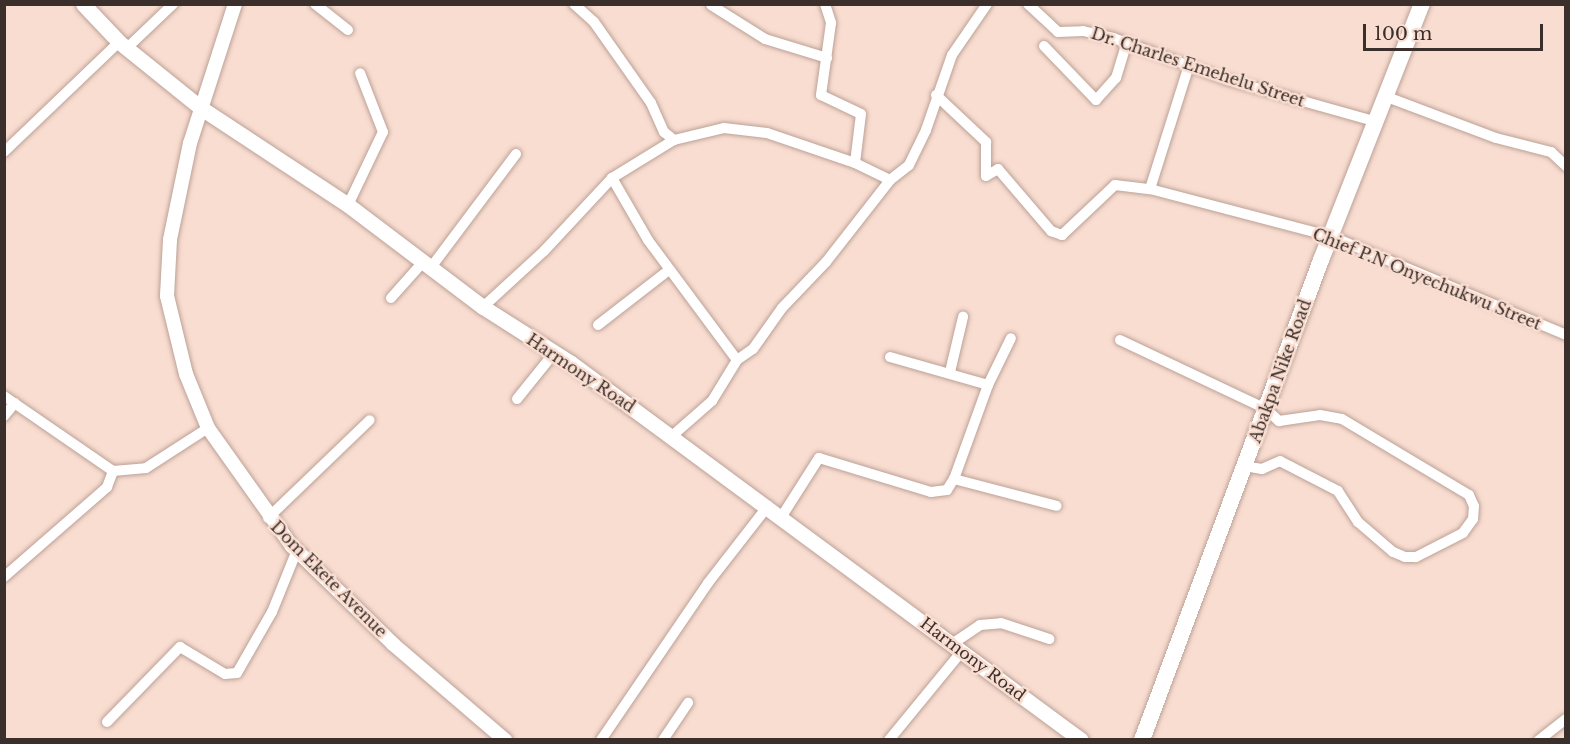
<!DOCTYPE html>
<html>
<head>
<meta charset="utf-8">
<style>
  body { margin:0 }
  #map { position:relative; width:1570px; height:744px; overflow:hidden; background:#f9ddd1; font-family:"Libre Baskerville",serif }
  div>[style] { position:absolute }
  .roads { filter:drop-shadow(0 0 2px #bca196) drop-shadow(0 0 2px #bca196) }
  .minor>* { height:10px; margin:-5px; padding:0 5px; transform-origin:5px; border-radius:5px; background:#fff }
  .tertiary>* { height:14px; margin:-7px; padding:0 7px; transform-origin:7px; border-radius:7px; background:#fff }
  .secondary>* { height:15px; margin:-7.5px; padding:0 7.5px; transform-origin:7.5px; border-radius:7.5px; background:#fff }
  .primary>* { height:16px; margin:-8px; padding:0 8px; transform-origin:8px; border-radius:8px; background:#fff }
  span { translate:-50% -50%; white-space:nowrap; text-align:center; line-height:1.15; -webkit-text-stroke:5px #f9ddd1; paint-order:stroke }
  .street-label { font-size:16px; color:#3a2f2a }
  .frame { position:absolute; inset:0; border:6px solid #3a2f2a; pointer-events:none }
  .scale { position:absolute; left:1363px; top:24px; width:180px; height:27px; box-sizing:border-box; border:3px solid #3a2f2a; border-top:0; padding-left:8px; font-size:18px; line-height:21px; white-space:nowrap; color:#3a2f2a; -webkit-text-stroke:4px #f9ddd1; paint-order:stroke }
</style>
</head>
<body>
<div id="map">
  <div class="roads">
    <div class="minor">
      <div style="left:315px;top:4px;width:42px;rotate:38.2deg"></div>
      <div style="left:574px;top:4px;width:27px;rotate:42deg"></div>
      <div style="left:594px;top:22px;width:99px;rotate:54.9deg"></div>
      <div style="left:651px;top:103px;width:32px;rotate:66deg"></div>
      <div style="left:664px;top:132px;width:13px;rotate:39deg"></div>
      <div style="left:825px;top:4px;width:20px;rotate:72deg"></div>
      <div style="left:831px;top:23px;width:73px;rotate:97.9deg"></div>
      <div style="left:821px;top:95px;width:44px;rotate:25.4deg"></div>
      <div style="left:861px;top:114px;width:49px;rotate:97deg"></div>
      <div style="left:1028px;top:4px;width:41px;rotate:43deg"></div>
      <div style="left:1058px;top:32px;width:25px;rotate:-2deg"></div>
      <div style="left:1083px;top:31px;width:31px;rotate:13deg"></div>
      <div style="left:1113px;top:38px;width:122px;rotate:20.1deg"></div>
      <div style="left:1228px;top:80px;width:155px;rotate:15.7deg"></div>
      <div style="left:711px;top:5px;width:64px;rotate:32.2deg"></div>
      <div style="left:765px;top:39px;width:65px;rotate:17deg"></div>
      <div style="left:1044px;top:46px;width:75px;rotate:46.1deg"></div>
      <div style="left:1096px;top:100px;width:30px;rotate:-48deg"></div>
      <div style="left:1116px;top:78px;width:37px;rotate:-73deg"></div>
      <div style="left:127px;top:48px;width:64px;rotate:-43.7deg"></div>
      <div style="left:936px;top:95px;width:69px;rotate:43.2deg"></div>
      <div style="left:986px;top:142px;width:34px;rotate:90deg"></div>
      <div style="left:986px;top:176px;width:14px;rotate:-30deg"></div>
      <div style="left:998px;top:169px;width:82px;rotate:49.5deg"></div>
      <div style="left:1051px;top:231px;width:12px;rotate:20deg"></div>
      <div style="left:1062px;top:235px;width:73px;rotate:-43.3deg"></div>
      <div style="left:1115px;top:185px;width:35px;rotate:7deg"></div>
      <div style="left:1150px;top:189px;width:189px;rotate:14.7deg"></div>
      <div style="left:1333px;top:237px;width:253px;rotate:22.8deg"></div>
      <div style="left:1387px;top:97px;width:116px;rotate:20.6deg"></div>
      <div style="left:1496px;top:138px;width:57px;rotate:14.3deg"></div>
      <div style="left:1551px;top:152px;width:21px;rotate:43deg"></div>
      <div style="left:4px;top:152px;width:159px;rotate:-43.7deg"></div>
      <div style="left:1150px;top:189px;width:130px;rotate:-72.5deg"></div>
      <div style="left:348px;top:205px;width:81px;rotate:-64.4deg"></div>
      <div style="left:383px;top:132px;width:63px;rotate:-111.3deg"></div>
      <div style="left:432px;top:266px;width:140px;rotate:-53.1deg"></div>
      <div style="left:391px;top:298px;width:50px;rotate:-48.3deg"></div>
      <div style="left:483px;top:307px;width:83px;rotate:-42.6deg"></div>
      <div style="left:544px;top:251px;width:100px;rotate:-47deg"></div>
      <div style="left:598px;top:325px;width:90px;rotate:-37.8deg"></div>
      <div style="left:1120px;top:340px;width:161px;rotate:25.3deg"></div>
      <div style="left:1266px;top:409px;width:18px;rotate:43deg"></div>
      <div style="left:1279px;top:421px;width:41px;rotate:-8.3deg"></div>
      <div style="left:1320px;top:415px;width:22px;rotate:10deg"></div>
      <div style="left:1342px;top:419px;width:148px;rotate:30.9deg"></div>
      <div style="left:1469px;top:495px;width:12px;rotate:66deg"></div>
      <div style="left:1474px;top:506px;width:13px;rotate:94deg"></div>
      <div style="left:1473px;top:519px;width:17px;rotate:126deg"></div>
      <div style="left:1463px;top:533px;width:53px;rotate:152.9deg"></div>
      <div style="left:1416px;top:557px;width:11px;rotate:180deg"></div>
      <div style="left:1405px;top:557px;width:13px;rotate:-157deg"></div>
      <div style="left:1393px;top:552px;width:46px;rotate:-139.4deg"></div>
      <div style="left:1358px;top:522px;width:37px;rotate:-123deg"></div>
      <div style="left:1338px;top:491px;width:65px;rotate:-152.7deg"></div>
      <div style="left:1280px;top:461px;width:20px;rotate:156deg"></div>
      <div style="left:1262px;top:469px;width:18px;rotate:-171deg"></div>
      <div style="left:890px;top:357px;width:102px;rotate:15.9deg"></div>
      <div style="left:737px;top:360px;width:149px;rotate:-126.6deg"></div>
      <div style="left:648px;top:240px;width:72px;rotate:-120.1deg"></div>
      <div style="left:612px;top:178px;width:73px;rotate:-31.5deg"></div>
      <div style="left:674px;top:140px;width:51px;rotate:-13.5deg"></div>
      <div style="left:724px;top:128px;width:43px;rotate:6.6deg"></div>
      <div style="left:767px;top:133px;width:93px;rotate:18.8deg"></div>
      <div style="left:855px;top:163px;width:39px;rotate:26deg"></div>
      <div style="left:950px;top:372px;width:57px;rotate:-76.7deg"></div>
      <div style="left:4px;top:396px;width:132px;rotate:34.5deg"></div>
      <div style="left:113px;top:471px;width:33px;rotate:-5deg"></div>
      <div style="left:146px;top:468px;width:74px;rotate:-32.8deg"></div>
      <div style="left:517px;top:399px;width:59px;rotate:-51.2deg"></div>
      <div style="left:4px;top:416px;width:17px;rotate:-50deg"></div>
      <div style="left:672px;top:436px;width:53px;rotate:-41.2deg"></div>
      <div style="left:712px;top:401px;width:48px;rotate:-58.6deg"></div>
      <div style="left:737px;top:360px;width:19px;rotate:-35deg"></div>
      <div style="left:753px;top:349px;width:50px;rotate:-54.7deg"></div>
      <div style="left:782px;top:308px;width:64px;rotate:-46.3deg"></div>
      <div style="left:826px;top:262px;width:104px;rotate:-52deg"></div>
      <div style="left:890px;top:180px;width:24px;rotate:-38deg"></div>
      <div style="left:909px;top:165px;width:39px;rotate:-64deg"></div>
      <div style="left:926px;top:130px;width:79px;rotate:-70.9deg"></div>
      <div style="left:952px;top:55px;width:62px;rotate:-55.5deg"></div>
      <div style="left:954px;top:479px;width:106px;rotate:14.7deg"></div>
      <div style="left:782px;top:516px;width:69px;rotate:-57.5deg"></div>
      <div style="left:819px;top:458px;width:117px;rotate:16.9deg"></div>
      <div style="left:931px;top:492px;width:16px;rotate:-7deg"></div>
      <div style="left:947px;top:490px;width:13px;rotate:-58deg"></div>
      <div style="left:954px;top:479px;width:100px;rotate:-70.1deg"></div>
      <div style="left:988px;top:385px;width:52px;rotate:-63.9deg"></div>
      <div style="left:268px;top:518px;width:141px;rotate:-43.9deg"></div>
      <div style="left:4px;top:577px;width:137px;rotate:-41.1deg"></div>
      <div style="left:107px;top:487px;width:17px;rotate:-69deg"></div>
      <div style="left:952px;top:644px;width:34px;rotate:-34deg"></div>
      <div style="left:980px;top:625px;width:21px;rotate:-5deg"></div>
      <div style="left:1001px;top:623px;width:51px;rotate:18.4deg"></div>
      <div style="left:107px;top:722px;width:105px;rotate:-45.8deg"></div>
      <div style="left:180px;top:647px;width:52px;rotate:31deg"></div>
      <div style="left:225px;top:674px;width:12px;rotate:-5deg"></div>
      <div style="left:237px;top:673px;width:70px;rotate:-60.2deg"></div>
      <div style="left:272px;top:612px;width:67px;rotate:-68deg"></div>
      <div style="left:601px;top:740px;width:190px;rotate:-55.7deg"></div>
      <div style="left:708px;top:583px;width:98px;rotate:-52.1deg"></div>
      <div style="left:663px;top:740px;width:45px;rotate:-56deg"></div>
      <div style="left:889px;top:740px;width:115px;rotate:-50.6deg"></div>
      <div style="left:1539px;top:740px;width:34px;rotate:-38deg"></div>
    </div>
    <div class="tertiary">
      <div style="left:235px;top:4px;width:146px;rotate:107.9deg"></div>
      <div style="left:190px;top:143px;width:99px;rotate:101.7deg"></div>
      <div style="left:170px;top:240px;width:56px;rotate:93.1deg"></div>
      <div style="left:167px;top:296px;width:80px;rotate:76.3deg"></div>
      <div style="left:186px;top:374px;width:58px;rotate:67.8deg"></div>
      <div style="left:208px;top:428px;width:145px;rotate:54.6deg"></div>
      <div style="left:292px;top:546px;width:141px;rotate:44.1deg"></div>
      <div style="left:393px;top:644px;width:148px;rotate:40.6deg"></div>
    </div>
    <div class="secondary">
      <div style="left:83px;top:4px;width:52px;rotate:46.5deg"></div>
      <div style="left:119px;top:42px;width:105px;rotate:38.8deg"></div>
      <div style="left:201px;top:108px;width:176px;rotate:33.4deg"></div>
      <div style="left:348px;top:205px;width:169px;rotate:37.1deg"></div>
      <div style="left:483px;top:307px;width:104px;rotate:32.5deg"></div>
      <div style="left:571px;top:363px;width:634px;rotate:36.47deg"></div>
    </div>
    <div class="primary">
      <div style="left:1142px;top:740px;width:512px;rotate:-69.55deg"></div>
      <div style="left:1321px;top:260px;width:275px;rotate:-68.5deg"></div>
    </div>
  </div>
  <div class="street-label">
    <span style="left:1198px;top:67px;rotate:18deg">Dr. Charles Emehelu Street</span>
    <span style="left:1427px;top:279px;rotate:22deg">Chief P.N Onyechukwu Street</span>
    <span style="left:1280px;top:371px;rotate:-70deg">Abakpa Nike Road</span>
    <span style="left:581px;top:373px;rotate:34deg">Harmony Road</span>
    <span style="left:329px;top:579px;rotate:45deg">Dom Ekete Avenue</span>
    <span style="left:973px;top:659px;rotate:37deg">Harmony Road</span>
  </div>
  <div class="frame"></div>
  <div class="scale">100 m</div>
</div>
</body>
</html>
